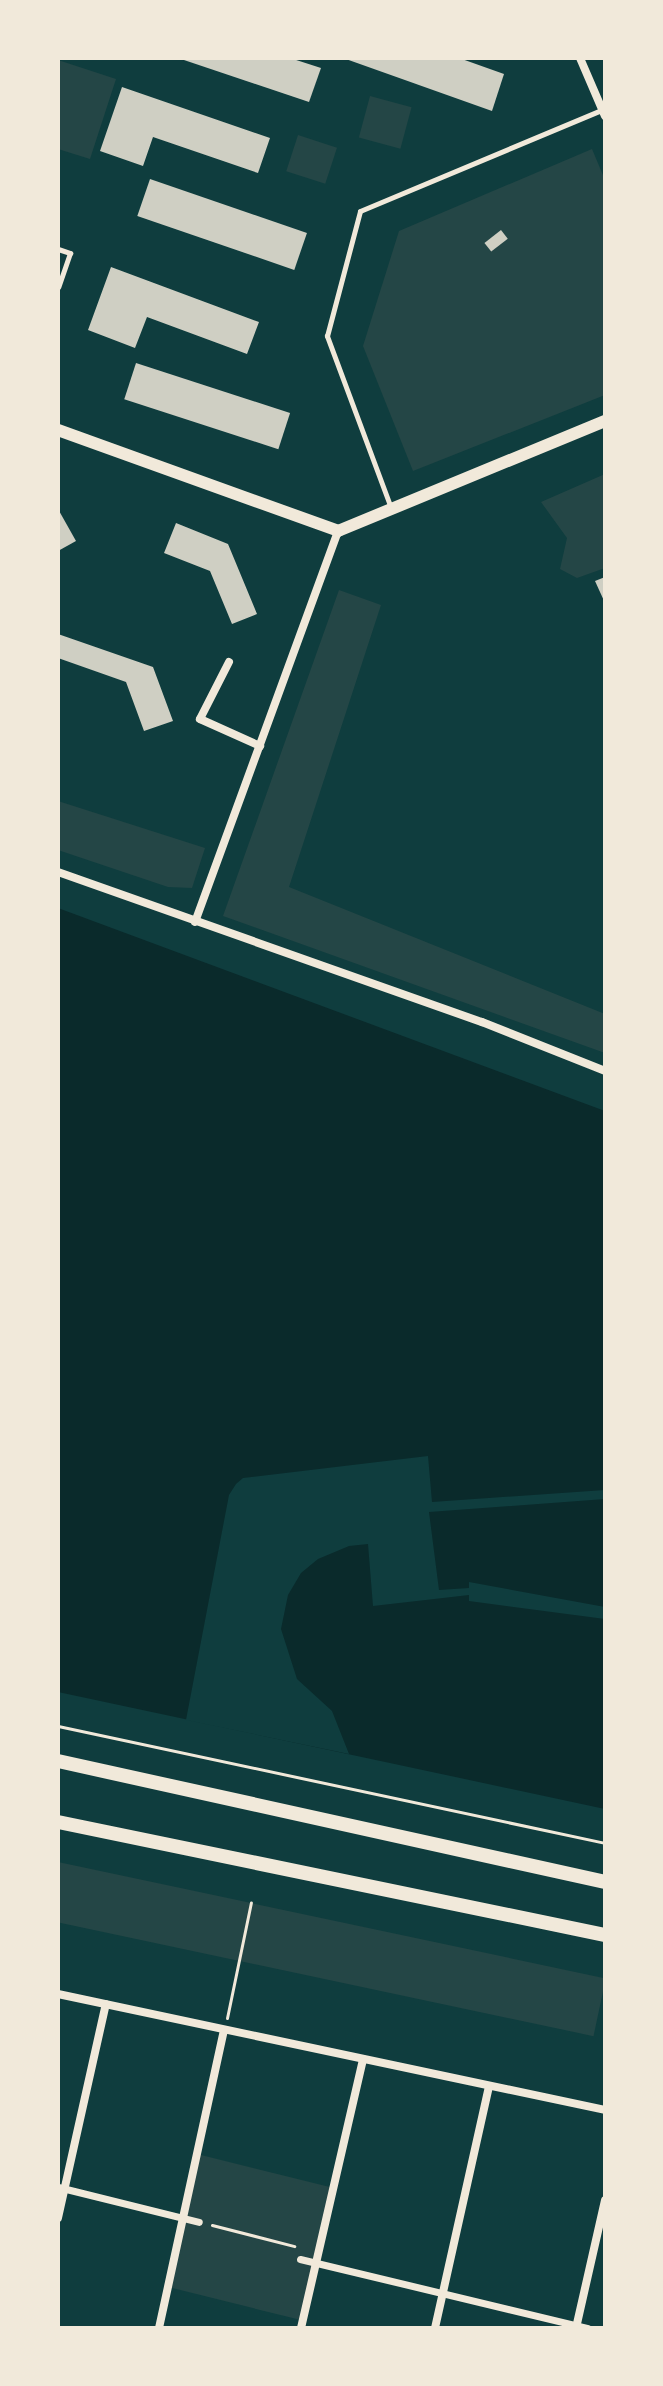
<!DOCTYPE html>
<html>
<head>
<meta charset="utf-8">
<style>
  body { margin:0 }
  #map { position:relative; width:663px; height:2386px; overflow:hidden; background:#0f3d3e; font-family:"Open Sans",sans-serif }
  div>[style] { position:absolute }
  .green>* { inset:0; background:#244646; transform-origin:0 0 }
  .water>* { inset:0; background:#0a2a2b }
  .pier>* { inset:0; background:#0f3d3e }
  .building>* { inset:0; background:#cfcfc3; transform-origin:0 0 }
  .path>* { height:3px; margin:-1.5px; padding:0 1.5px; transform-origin:1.5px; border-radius:1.5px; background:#f1e9da }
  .service>* { height:5px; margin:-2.5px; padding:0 2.5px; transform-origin:2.5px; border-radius:2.5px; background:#f1e9da }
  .pedestrian>* { height:7px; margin:-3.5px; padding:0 3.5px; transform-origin:3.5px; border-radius:3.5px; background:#f1e9da }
  .minor>* { height:8px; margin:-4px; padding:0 4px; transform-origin:4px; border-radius:4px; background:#f1e9da }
  .tertiary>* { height:12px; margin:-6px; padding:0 6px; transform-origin:6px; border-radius:6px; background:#f1e9da }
  .secondary>* { height:14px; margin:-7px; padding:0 7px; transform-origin:7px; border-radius:7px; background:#f1e9da }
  span { translate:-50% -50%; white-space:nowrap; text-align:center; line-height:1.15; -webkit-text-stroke:8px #f1e9da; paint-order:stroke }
  .frame { position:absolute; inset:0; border:60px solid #f1e9da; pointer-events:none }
</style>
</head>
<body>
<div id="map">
  <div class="green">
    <div style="clip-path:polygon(58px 60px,116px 79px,90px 159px,58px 149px)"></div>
    <div style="left:370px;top:96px;width:43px;height:43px;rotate:15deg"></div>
    <div style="left:298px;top:135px;width:41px;height:38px;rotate:18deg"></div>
    <div style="clip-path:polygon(592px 149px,605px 180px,605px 395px,413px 471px,363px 346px,399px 231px)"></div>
    <div style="clip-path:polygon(605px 474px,605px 568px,577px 578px,560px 569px,567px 538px,541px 502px)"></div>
    <div style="clip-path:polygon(339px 590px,381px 605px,289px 887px,605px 1014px,605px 1053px,223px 916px)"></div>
    <div style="clip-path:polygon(58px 801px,205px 848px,192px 888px,168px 887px,58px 850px)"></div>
    <div style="left:58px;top:1862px;width:560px;height:59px;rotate:12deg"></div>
    <div style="left:197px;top:2154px;width:141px;height:136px;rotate:14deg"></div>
  </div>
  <div class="water">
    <div style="clip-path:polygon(58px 908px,605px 1111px,605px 1809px,58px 1692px)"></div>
  </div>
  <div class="pier">
    <div style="clip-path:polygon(428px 1456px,432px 1502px,605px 1490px,605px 1499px,429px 1512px,439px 1590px,469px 1588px,469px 1582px,605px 1607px,605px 1619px,469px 1601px,469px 1595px,373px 1606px,368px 1544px,349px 1546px,318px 1559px,301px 1573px,288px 1595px,281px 1629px,297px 1679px,332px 1711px,349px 1754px,186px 1720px,229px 1495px,236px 1484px,243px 1478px)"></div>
  </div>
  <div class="building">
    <div style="clip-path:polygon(178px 58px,290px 58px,321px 68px,309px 102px)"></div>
    <div style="clip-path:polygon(343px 58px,459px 58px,504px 74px,492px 111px)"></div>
    <div style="clip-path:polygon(122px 87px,270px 138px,258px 173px,153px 137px,143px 166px,100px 151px)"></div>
    <div style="left:150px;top:179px;width:166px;height:39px;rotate:19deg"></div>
    <div style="left:501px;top:230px;width:11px;height:21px;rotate:52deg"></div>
    <div style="clip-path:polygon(111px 267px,259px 322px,247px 354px,147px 317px,135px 348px,88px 330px)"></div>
    <div style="left:136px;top:363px;width:162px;height:38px;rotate:18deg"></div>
    <div style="clip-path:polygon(58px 509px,76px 541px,58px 551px)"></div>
    <div style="clip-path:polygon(176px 523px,228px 544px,257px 614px,232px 624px,210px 571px,164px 553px)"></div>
    <div style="clip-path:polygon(605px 577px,605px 603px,595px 581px)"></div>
    <div style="clip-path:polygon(58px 634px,153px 667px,173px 721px,144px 731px,126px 682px,58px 658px)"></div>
  </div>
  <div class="path">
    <div style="left:58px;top:1726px;width:559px;rotate:12.07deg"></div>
    <div style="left:227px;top:2018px;width:118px;rotate:-78.3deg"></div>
    <div style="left:212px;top:2225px;width:85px;rotate:14.4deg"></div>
  </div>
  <div class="service">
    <div style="left:58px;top:249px;width:13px;rotate:18deg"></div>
    <div style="left:70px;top:253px;width:36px;rotate:109deg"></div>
    <div style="left:391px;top:508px;width:184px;rotate:-110.4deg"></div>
    <div style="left:327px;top:336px;width:129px;rotate:-75.2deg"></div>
    <div style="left:360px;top:211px;width:262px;rotate:-22.7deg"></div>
  </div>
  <div class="pedestrian">
    <div style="left:58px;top:2187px;width:145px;rotate:13.9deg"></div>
    <div style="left:300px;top:2259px;width:296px;rotate:13.5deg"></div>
  </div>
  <div class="minor">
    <div style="left:580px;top:58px;width:63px;rotate:66.7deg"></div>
    <div style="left:229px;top:662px;width:64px;rotate:117deg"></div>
    <div style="left:200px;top:719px;width:66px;rotate:24.2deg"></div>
    <div style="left:58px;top:872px;width:450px;rotate:19.5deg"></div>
    <div style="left:482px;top:1022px;width:132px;rotate:21.7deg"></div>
    <div style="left:195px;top:922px;width:416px;rotate:-69.9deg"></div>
    <div style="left:58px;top:1994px;width:559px;rotate:11.97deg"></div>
    <div style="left:58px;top:2218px;width:219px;rotate:-77.4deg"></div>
    <div style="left:159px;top:2328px;width:305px;rotate:-77.7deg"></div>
    <div style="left:301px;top:2328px;width:276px;rotate:-77deg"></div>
    <div style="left:435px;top:2328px;width:248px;rotate:-77.4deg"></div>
    <div style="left:576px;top:2328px;width:131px;rotate:-77.2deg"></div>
  </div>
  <div class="tertiary">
    <div style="left:58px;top:430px;width:298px;rotate:19.8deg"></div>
    <div style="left:338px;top:531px;width:289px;rotate:-22.4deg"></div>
  </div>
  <div class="secondary">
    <div style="left:58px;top:1761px;width:560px;rotate:12.47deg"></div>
    <div style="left:58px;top:1822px;width:559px;rotate:11.67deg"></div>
  </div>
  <div class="frame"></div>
</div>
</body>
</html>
